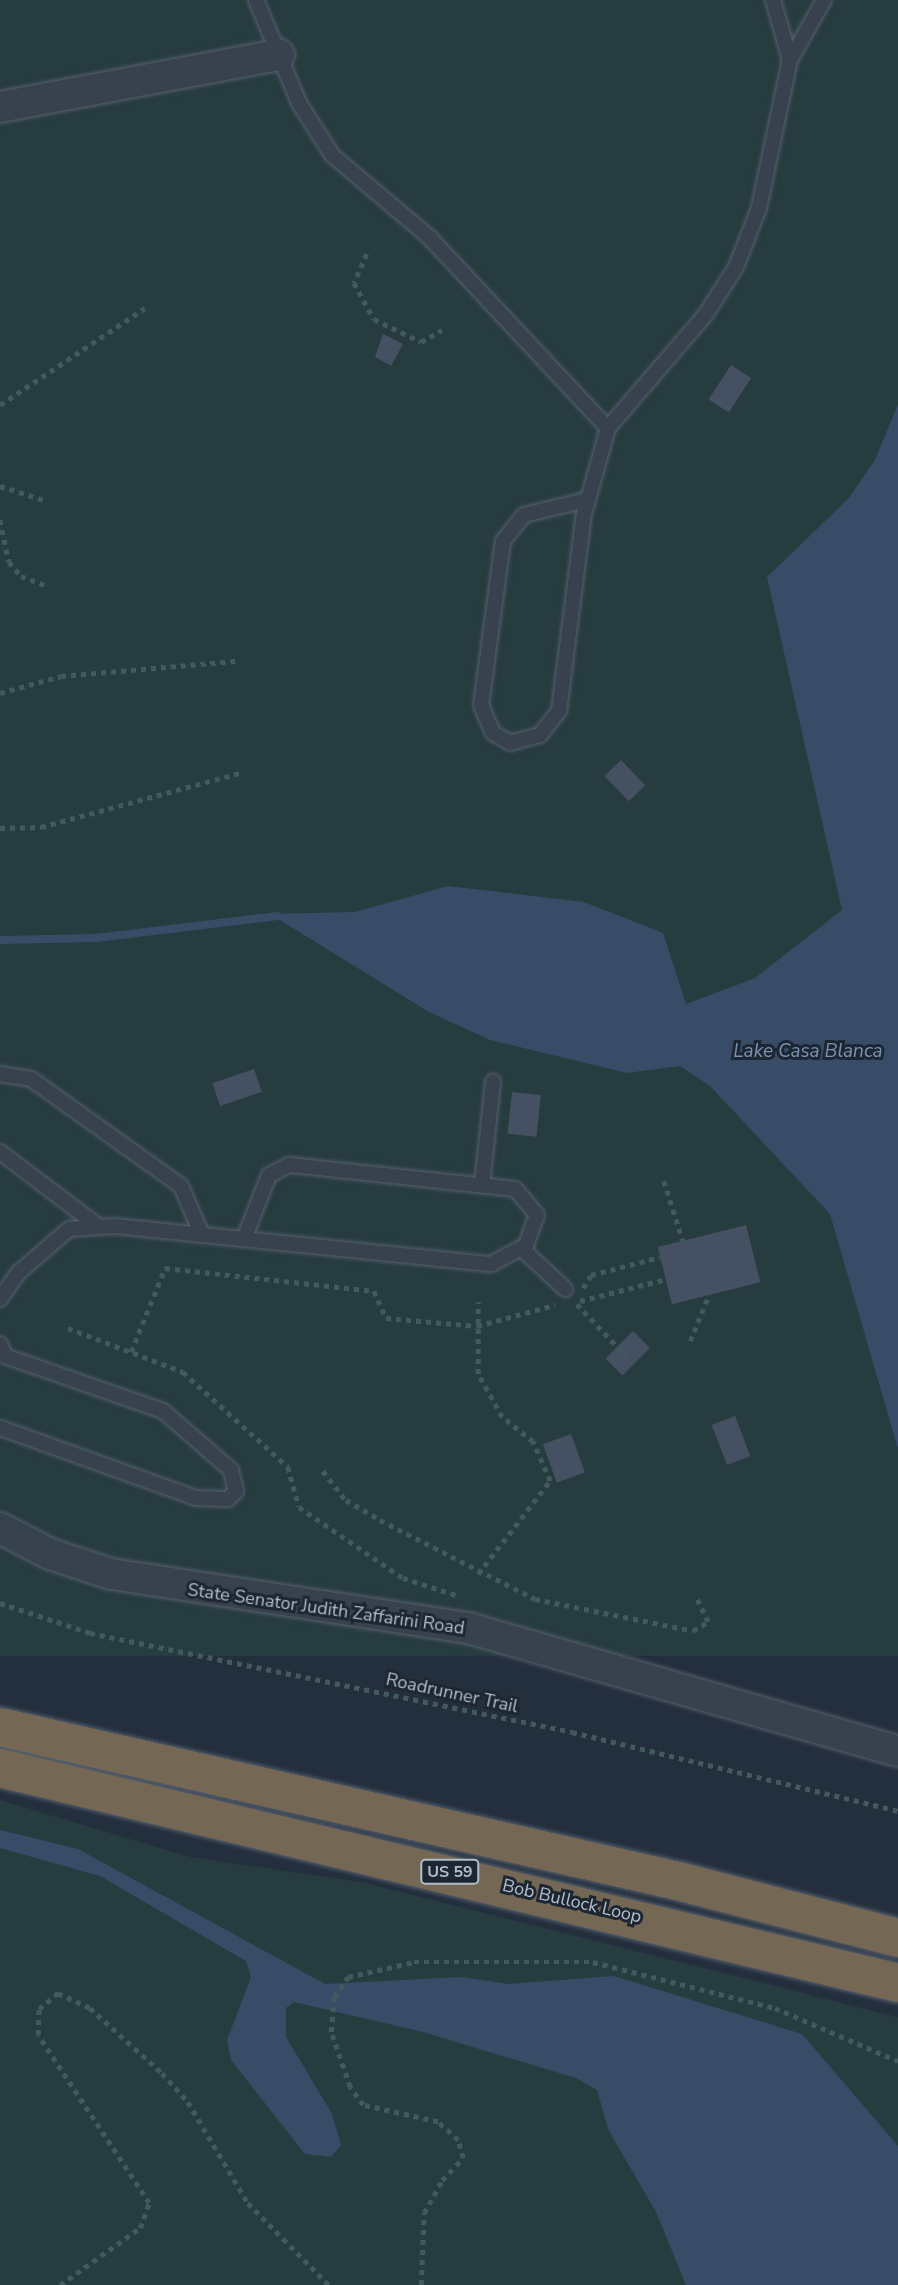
<!DOCTYPE html>
<html>
<head>
<meta charset="utf-8">
<style>
  body { margin:0 }
  #map { position:relative; width:898px; height:2285px; overflow:hidden; background:#242f3e; font-family:"Nunito Sans",sans-serif }
  div>[style] { position:absolute }
  .green>* { inset:0; background:#263c3f; transform-origin:0 0 }
  .water>* { inset:0; background:#394c67 }
  .stream>* { height:8px; margin:-4px; padding:0 4px; transform-origin:4px; border-radius:4px; background:#394c67 }
  .building>* { inset:0; background:#455162; transform-origin:0 0 }
  .path>* { height:4.5px; margin-top:-2.25px; transform-origin:0; background:repeating-linear-gradient(90deg,#44595c 0 5px,transparent 0 10px) }
  .roads { filter:drop-shadow(0 0 2px #565f6c) drop-shadow(0 0 2px #565f6c) }
  .lane>* { height:14px; margin:-7px; padding:0 7px; transform-origin:7px; border-radius:7px; background:#38414e }
  .street>* { height:30px; margin:-15px; padding:0 15px; transform-origin:15px; border-radius:15px; background:#38414e }
  .highway>* { height:38px; margin:-19px; padding:0 19px; transform-origin:19px; border-radius:19px; background:#746855 }
  span { translate:-50% -50%; white-space:nowrap; text-align:center; line-height:1.15; -webkit-text-stroke:6px #1d2633; paint-order:stroke }
  .shield-label span { padding:2px 5px; background:#1d2633; border:2px solid; border-radius:5px; -webkit-text-stroke-width:0 }
  .shield-label { font-size:16px; color:#b4bcc9; font-weight:700 }
  .street-label { font-size:18px; color:#b4bcc9 }
  .water-label { font-size:19px; color:#7c92b1; font-style:italic }
</style>
</head>
<body>
<div id="map">
  <div class="green">
    <div style="left:0;top:0;width:898px;height:1656px"></div>
    <div style="clip-path:polygon(0 1800px,190px 1857px,361px 1882px,898px 2017px,898px 2285px,0 2285px)"></div>
  </div>
  <div class="water">
    <div style="clip-path:polygon(898px 404px,898px 1449px,830px 1214px,710px 1086px,680px 1066px,627px 1073px,490px 1040px,429px 1012px,270px 914px,355px 912px,448px 886px,584px 902px,663px 933px,686px 1004px,755px 978px,842px 910px,767px 577px,848px 499px,875px 460px)"></div>
    <div style="clip-path:polygon(0 1830px,78px 1849px,325px 1984px,462px 1977px,508px 1984px,614px 1976px,802px 2034px,898px 2146px,898px 2285px,686px 2285px,656px 2212px,608px 2129px,597px 2090px,576px 2078px,423px 2032px,294px 2002px,286px 2008px,286px 2037px,332px 2114px,341px 2145px,331px 2157px,305px 2154px,231px 2060px,227px 2040px,251px 1977px,246px 1961px,100px 1876px,0 1848px)"></div>
  </div>
  <div class="stream">
    <div style="left:0;top:940px;width:96px;rotate:-1.2deg"></div>
    <div style="left:96px;top:938px;width:183px;rotate:-6.9deg"></div>
  </div>
  <div class="building">
    <div style="clip-path:polygon(383px 334px,403px 344px,391px 366px,375px 357px)"></div>
    <div style="left:731px;top:365px;width:24px;height:41px;rotate:33deg"></div>
    <div style="left:621px;top:760px;width:35px;height:23px;rotate:46deg"></div>
    <div style="left:254px;top:1069px;width:24px;height:44px;rotate:71deg"></div>
    <div style="left:512px;top:1092px;width:29px;height:42px;rotate:6deg"></div>
    <div style="left:746px;top:1225px;width:59px;height:91px;rotate:76deg"></div>
    <div style="left:633px;top:1331px;width:24px;height:39px;rotate:45deg"></div>
    <div style="left:735px;top:1416px;width:43px;height:25px;rotate:69deg"></div>
    <div style="left:571px;top:1434px;width:41px;height:30px;rotate:70deg"></div>
  </div>
  <div class="path">
    <div style="left:367px;top:254px;width:32px;rotate:114deg"></div>
    <div style="left:354px;top:283px;width:41px;rotate:60.9deg"></div>
    <div style="left:374px;top:319px;width:52px;rotate:26.1deg"></div>
    <div style="left:421px;top:342px;width:24px;rotate:-30deg"></div>
    <div style="left:0;top:405px;width:174px;rotate:-33.8deg"></div>
    <div style="left:0;top:486px;width:46px;rotate:17.7deg"></div>
    <div style="left:0;top:520px;width:43px;rotate:77.9deg"></div>
    <div style="left:9px;top:562px;width:18px;rotate:49deg"></div>
    <div style="left:21px;top:576px;width:25px;rotate:21deg"></div>
    <div style="left:0;top:693px;width:63px;rotate:-15.6deg"></div>
    <div style="left:61px;top:676px;width:175px;rotate:-4.9deg"></div>
    <div style="left:0;top:828px;width:41px;rotate:-1.4deg"></div>
    <div style="left:41px;top:827px;width:210px;rotate:-15.2deg"></div>
    <div style="left:664px;top:1181px;width:63px;rotate:72.4deg"></div>
    <div style="left:583px;top:1288px;width:15px;rotate:-58deg"></div>
    <div style="left:591px;top:1275px;width:71px;rotate:-14.6deg"></div>
    <div style="left:580px;top:1301px;width:89px;rotate:-14.3deg"></div>
    <div style="left:577px;top:1304px;width:73px;rotate:46.7deg"></div>
    <div style="left:68px;top:1328px;width:123px;rotate:20.9deg"></div>
    <div style="left:183px;top:1372px;width:142px;rotate:42.1deg"></div>
    <div style="left:288px;top:1467px;width:41px;rotate:74.6deg"></div>
    <div style="left:299px;top:1507px;width:126px;rotate:34.3deg"></div>
    <div style="left:403px;top:1578px;width:56px;rotate:17.8deg"></div>
    <div style="left:690px;top:1341px;width:50px;rotate:-67.6deg"></div>
    <div style="left:131px;top:1352px;width:91px;rotate:-68deg"></div>
    <div style="left:165px;top:1268px;width:210px;rotate:6.3deg"></div>
    <div style="left:374px;top:1291px;width:30px;rotate:66deg"></div>
    <div style="left:386px;top:1318px;width:91px;rotate:5deg"></div>
    <div style="left:477px;top:1326px;width:81px;rotate:-15.1deg"></div>
    <div style="left:323px;top:1471px;width:37px;rotate:52deg"></div>
    <div style="left:346px;top:1500px;width:39px;rotate:30deg"></div>
    <div style="left:380px;top:1520px;width:174px;rotate:27deg"></div>
    <div style="left:535px;top:1599px;width:161px;rotate:11.4deg"></div>
    <div style="left:693px;top:1631px;width:17px;rotate:-31deg"></div>
    <div style="left:708px;top:1622px;width:28px;rotate:-116deg"></div>
    <div style="left:478px;top:1574px;width:118px;rotate:-52.3deg"></div>
    <div style="left:550px;top:1481px;width:43px;rotate:-113.6deg"></div>
    <div style="left:533px;top:1442px;width:40px;rotate:-141deg"></div>
    <div style="left:502px;top:1417px;width:49px;rotate:-119.2deg"></div>
    <div style="left:478px;top:1374px;width:72px;rotate:-90deg"></div>
    <div style="left:0;top:1603px;width:95px;rotate:18.4deg"></div>
    <div style="left:90px;top:1633px;width:492px;rotate:11.6deg"></div>
    <div style="left:572px;top:1732px;width:335px;rotate:13.6deg"></div>
    <div style="left:60px;top:2285px;width:98px;rotate:-35.5deg"></div>
    <div style="left:140px;top:2228px;width:27px;rotate:-70deg"></div>
    <div style="left:149px;top:2203px;width:201px;rotate:-123.5deg"></div>
    <div style="left:38px;top:2035px;width:26px;rotate:-88deg"></div>
    <div style="left:39px;top:2009px;width:25px;rotate:-40deg"></div>
    <div style="left:58px;top:1993px;width:35px;rotate:25deg"></div>
    <div style="left:90px;top:2008px;width:97px;rotate:42.1deg"></div>
    <div style="left:162px;top:2073px;width:39px;rotate:48deg"></div>
    <div style="left:188px;top:2102px;width:117px;rotate:59.3deg"></div>
    <div style="left:248px;top:2203px;width:115px;rotate:45.4deg"></div>
    <div style="left:421px;top:2285px;width:72px;rotate:-87.6deg"></div>
    <div style="left:424px;top:2213px;width:38px;rotate:-61deg"></div>
    <div style="left:442px;top:2180px;width:30px;rotate:-46deg"></div>
    <div style="left:463px;top:2158px;width:19px;rotate:-106deg"></div>
    <div style="left:458px;top:2140px;width:27px;rotate:-138deg"></div>
    <div style="left:438px;top:2122px;width:77px;rotate:-167.2deg"></div>
    <div style="left:363px;top:2105px;width:22px;rotate:-126deg"></div>
    <div style="left:350px;top:2087px;width:58px;rotate:-109.1deg"></div>
    <div style="left:331px;top:2032px;width:35px;rotate:-85deg"></div>
    <div style="left:334px;top:1997px;width:24px;rotate:-55deg"></div>
    <div style="left:348px;top:1977px;width:68px;rotate:-12.8deg"></div>
    <div style="left:414px;top:1962px;width:179px"></div>
    <div style="left:593px;top:1962px;width:188px;rotate:14.2deg"></div>
    <div style="left:775px;top:2008px;width:134px;rotate:23.3deg"></div>
  </div>
  <div class="roads">
    <div class="lane">
      <div style="left:256px;top:0;width:112px;rotate:67.3deg"></div>
      <div style="left:299px;top:103px;width:62px;rotate:57.6deg"></div>
      <div style="left:332px;top:155px;width:127px;rotate:40.2deg"></div>
      <div style="left:429px;top:237px;width:262px;rotate:46.9deg"></div>
      <div style="left:790px;top:60px;width:69px;rotate:-60.5deg"></div>
      <div style="left:586px;top:500px;width:64px;rotate:166.4deg"></div>
      <div style="left:524px;top:515px;width:33px;rotate:129deg"></div>
      <div style="left:503px;top:541px;width:165px;rotate:97.6deg"></div>
      <div style="left:481px;top:705px;width:30px;rotate:67deg"></div>
      <div style="left:493px;top:733px;width:20px;rotate:30deg"></div>
      <div style="left:510px;top:743px;width:31px;rotate:-15deg"></div>
      <div style="left:540px;top:735px;width:31px;rotate:-52deg"></div>
      <div style="left:559px;top:711px;width:199px;rotate:-82.8deg"></div>
      <div style="left:584px;top:514px;width:89px;rotate:-74.4deg"></div>
      <div style="left:608px;top:428px;width:150px;rotate:-49.3deg"></div>
      <div style="left:706px;top:314px;width:56px;rotate:-57.4deg"></div>
      <div style="left:736px;top:267px;width:63px;rotate:-68.7deg"></div>
      <div style="left:759px;top:208px;width:151px;rotate:-78.2deg"></div>
      <div style="left:790px;top:60px;width:62px;rotate:-105.8deg"></div>
      <div style="left:0;top:1074px;width:31px;rotate:9deg"></div>
      <div style="left:31px;top:1079px;width:184px;rotate:35.5deg"></div>
      <div style="left:181px;top:1186px;width:53px;rotate:66.8deg"></div>
      <div style="left:0;top:1152px;width:123px;rotate:37.1deg"></div>
      <div style="left:482px;top:1185px;width:104px;rotate:-83.9deg"></div>
      <div style="left:522px;top:1249px;width:59px;rotate:42.9deg"></div>
      <div style="left:0;top:1299px;width:32px;rotate:-55deg"></div>
      <div style="left:18px;top:1273px;width:67px;rotate:-40.8deg"></div>
      <div style="left:69px;top:1229px;width:46px;rotate:-3.7deg"></div>
      <div style="left:115px;top:1226px;width:378px;rotate:5.8deg"></div>
      <div style="left:491px;top:1264px;width:40px;rotate:-28deg"></div>
      <div style="left:526px;top:1245px;width:32px;rotate:-70deg"></div>
      <div style="left:537px;top:1215px;width:34px;rotate:-130deg"></div>
      <div style="left:515px;top:1189px;width:227px;rotate:-173.9deg"></div>
      <div style="left:289px;top:1165px;width:22px;rotate:153deg"></div>
      <div style="left:269px;top:1175px;width:69px;rotate:111.3deg"></div>
      <div style="left:0;top:1344px;width:13px;rotate:67deg"></div>
      <div style="left:5px;top:1356px;width:167px;rotate:19.2deg"></div>
      <div style="left:163px;top:1411px;width:90px;rotate:40.9deg"></div>
      <div style="left:231px;top:1470px;width:22px;rotate:77deg"></div>
      <div style="left:236px;top:1491px;width:11px;rotate:135deg"></div>
      <div style="left:228px;top:1499px;width:32px;rotate:-178deg"></div>
      <div style="left:196px;top:1498px;width:208px;rotate:-160.3deg"></div>
    </div>
    <div class="street">
      <div style="left:0;top:107px;width:284px;rotate:-10.6deg"></div>
      <div style="left:0;top:1528px;width:56px;rotate:27.5deg"></div>
      <div style="left:50px;top:1554px;width:64px;rotate:18.2deg"></div>
      <div style="left:111px;top:1574px;width:361px;rotate:8.6deg"></div>
      <div style="left:468px;top:1628px;width:447px;rotate:16deg"></div>
    </div>
    <div class="highway">
      <div style="left:0;top:1727px;width:695px;rotate:12.8deg"></div>
      <div style="left:678px;top:1881px;width:227px;rotate:14.5deg"></div>
      <div style="left:0;top:1768px;width:923px;rotate:13.46deg"></div>
    </div>
  </div>
  <div class="shield-label">
    <span style="left:450px;top:1872px">US 59</span>
  </div>
  <div class="street-label">
    <span style="left:326px;top:1609px;rotate:8deg">State Senator Judith Zaffarini Road</span>
    <span style="left:452px;top:1693px;rotate:12deg">Roadrunner Trail</span>
    <span style="left:572px;top:1901px;rotate:13deg">Bob Bullock Loop</span>
  </div>
  <div class="water-label">
    <span style="left:808px;top:1052px">Lake Casa Blanca</span>
  </div>
</div>
</body>
</html>
